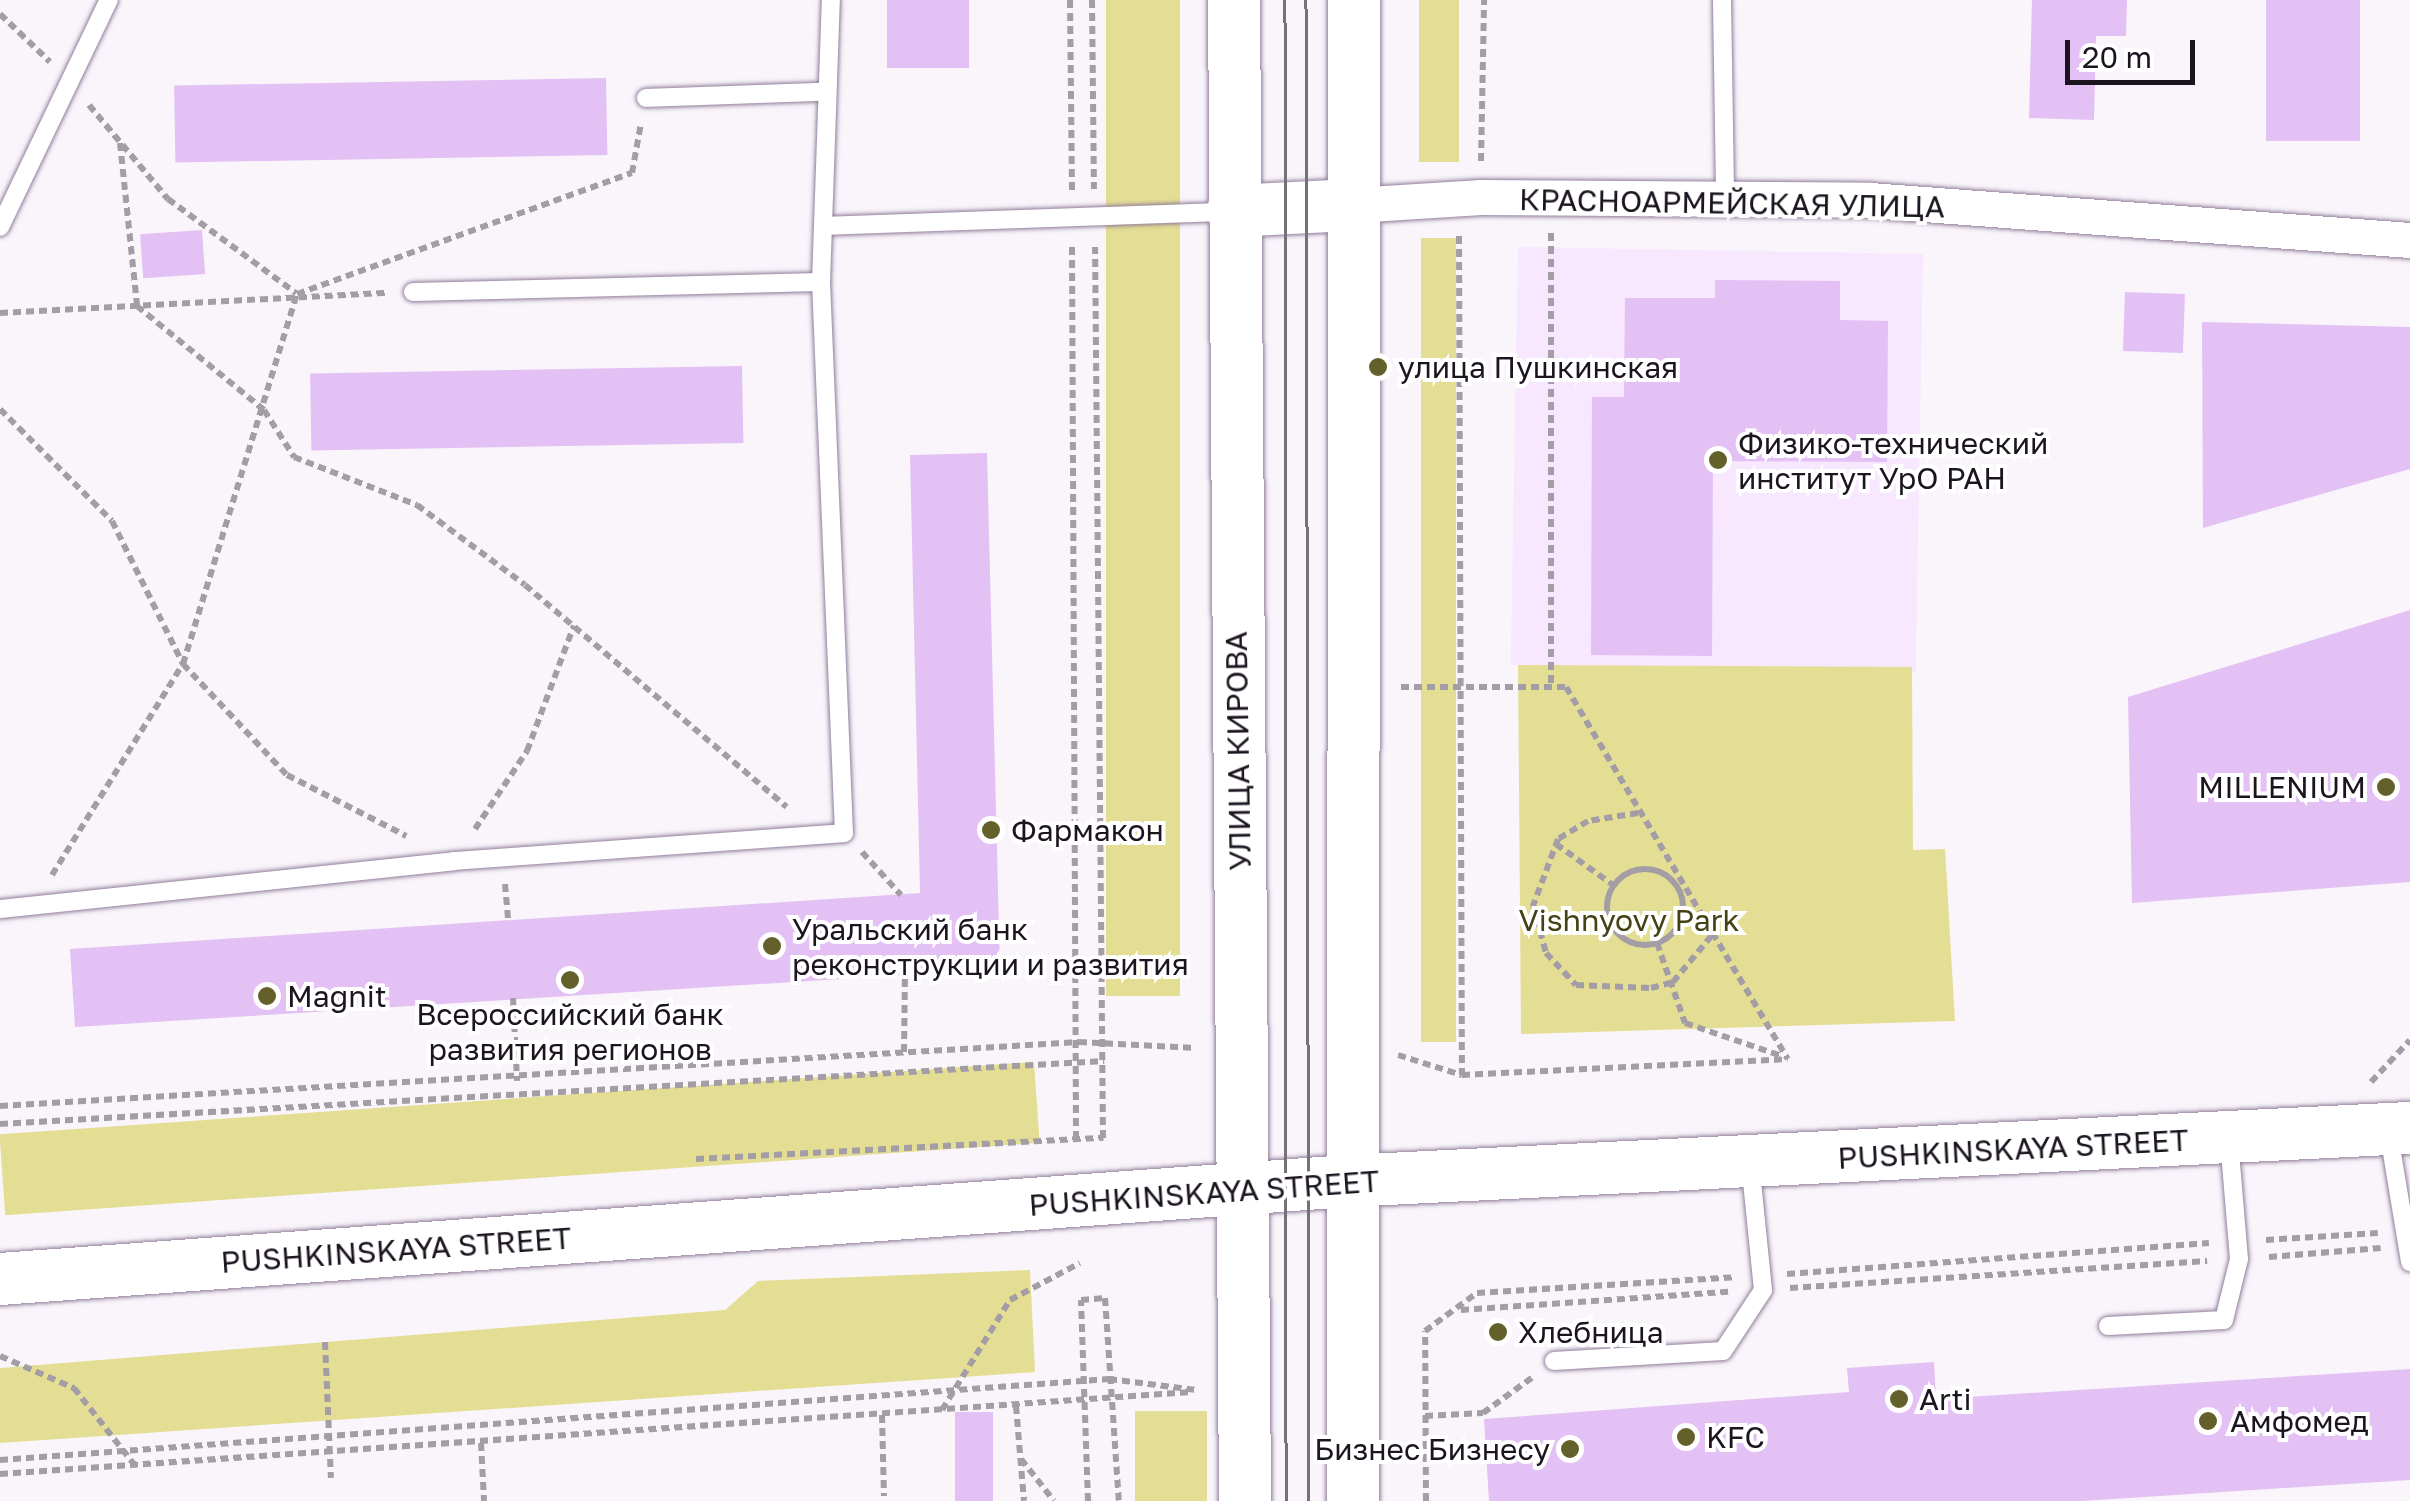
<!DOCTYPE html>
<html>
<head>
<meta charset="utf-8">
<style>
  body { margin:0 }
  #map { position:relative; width:2410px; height:1501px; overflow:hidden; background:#f9f5fb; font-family:"Golos Text",sans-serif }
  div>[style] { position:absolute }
  .built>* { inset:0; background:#f7e7ff; transform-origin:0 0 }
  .green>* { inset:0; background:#e4de94; transform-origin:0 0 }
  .building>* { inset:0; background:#e3c1f4; transform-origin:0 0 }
  .path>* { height:6px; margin-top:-3px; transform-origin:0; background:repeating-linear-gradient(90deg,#a39da5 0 8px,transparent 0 13px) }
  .path>.ring { margin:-3px; padding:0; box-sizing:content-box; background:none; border:6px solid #a39da5; border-radius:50% }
  .roads { filter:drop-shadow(0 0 2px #917d9b) drop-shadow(0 0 2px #917d9b) }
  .service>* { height:18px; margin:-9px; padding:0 9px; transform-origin:9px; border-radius:9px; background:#fff }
  .minor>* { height:35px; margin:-17.5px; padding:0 17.5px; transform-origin:17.5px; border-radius:17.5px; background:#fff }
  .primary>* { height:52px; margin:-26px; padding:0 26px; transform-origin:26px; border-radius:26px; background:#fff }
  .tram>* { height:2.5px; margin:-1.25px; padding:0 1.25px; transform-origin:1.25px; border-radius:1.25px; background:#767079 }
  .dots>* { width:28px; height:28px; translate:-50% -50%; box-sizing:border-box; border:5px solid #fff; border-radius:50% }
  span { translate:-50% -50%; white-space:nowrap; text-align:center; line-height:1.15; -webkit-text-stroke:8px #fff; paint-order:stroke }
  .street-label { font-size:30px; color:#1c1520 }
  .poi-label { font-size:30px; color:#1c1520 }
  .left { translate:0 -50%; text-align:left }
  .right { translate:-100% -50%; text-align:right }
  .park-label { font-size:30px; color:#454114 }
  .scale { position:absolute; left:2065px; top:40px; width:130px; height:45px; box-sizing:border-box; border:5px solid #1c1520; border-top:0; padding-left:12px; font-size:30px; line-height:35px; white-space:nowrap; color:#1c1520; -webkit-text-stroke:8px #fff; paint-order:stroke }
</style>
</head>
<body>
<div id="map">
  <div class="built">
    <div style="left:1518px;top:247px;width:405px;height:418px;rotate:1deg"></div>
  </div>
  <div class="green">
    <div style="left:1106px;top:0;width:74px;height:996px"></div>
    <div style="left:1419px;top:0;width:40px;height:162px"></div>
    <div style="left:1456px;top:238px;width:804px;height:35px;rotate:90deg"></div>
    <div style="clip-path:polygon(1518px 665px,1912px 667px,1913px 850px,1945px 849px,1955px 1021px,1521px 1034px)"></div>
    <div style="left:1034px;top:1062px;width:81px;height:1037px;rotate:86deg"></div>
    <div style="clip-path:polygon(1030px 1270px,1035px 1372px,0 1443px,0 1368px,725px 1310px,758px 1281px)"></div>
    <div style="left:1207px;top:1411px;width:90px;height:72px;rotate:90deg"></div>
  </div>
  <div class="building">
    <div style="left:887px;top:0;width:82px;height:68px"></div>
    <div style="clip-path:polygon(2032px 0,2127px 0,2126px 36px,2096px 36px,2094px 120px,2029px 118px)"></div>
    <div style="left:2266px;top:0;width:94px;height:141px"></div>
    <div style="left:606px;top:78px;width:77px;height:432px;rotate:89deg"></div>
    <div style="left:202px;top:230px;width:44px;height:62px;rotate:86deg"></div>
    <div style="clip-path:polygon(1715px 280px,1840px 281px,1840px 320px,1888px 321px,1887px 462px,1713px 461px,1712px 656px,1591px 655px,1592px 397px,1624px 397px,1625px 298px,1715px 298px)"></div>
    <div style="left:2125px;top:292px;width:60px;height:59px;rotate:2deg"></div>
    <div style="clip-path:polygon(2202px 322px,2410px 327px,2410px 469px,2203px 528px)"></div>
    <div style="left:742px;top:366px;width:77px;height:432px;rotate:89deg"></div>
    <div style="clip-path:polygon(987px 453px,1000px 969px,75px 1027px,70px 949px,920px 893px,910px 455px)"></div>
    <div style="clip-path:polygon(2410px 610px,2410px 882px,2132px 903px,2128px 697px)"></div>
    <div style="clip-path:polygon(1934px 1362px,1936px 1399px,2410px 1369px,2410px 1480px,2082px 1501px,1489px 1501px,1484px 1419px,1849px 1392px,1847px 1368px)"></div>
    <div style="left:993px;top:1412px;width:89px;height:38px;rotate:90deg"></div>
  </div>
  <div class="path">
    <div style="left:1070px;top:0;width:190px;rotate:89.4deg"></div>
    <div style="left:1092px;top:0;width:189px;rotate:89.4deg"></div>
    <div style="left:0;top:14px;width:69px;rotate:43.8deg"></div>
    <div style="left:89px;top:105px;width:123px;rotate:50deg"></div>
    <div style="left:168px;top:199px;width:159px;rotate:36.3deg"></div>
    <div style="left:120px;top:143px;width:164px;rotate:84deg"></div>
    <div style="left:137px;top:306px;width:164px;rotate:39.3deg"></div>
    <div style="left:264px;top:410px;width:56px;rotate:57.4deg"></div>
    <div style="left:294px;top:457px;width:132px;rotate:21.3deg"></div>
    <div style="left:417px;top:505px;width:134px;rotate:36.5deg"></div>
    <div style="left:525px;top:585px;width:343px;rotate:40.3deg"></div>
    <div style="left:1481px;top:161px;width:161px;rotate:-88.9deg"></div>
    <div style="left:1551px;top:233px;width:454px;rotate:90deg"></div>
    <div style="left:1459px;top:236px;width:839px;rotate:89.8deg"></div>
    <div style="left:1072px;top:247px;width:894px;rotate:89.74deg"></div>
    <div style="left:0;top:313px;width:388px;rotate:-3deg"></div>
    <div style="left:0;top:409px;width:158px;rotate:45deg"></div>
    <div style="left:112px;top:521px;width:160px;rotate:63.6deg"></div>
    <div style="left:183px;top:664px;width:152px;rotate:46.9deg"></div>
    <div style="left:287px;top:775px;width:134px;rotate:27.1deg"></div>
    <div style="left:1401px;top:687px;width:165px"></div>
    <div style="left:1566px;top:687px;width:433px;rotate:59.2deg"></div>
    <div style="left:1638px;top:813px;width:51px;rotate:170.9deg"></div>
    <div style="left:1588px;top:821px;width:35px;rotate:149deg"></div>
    <div style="left:1558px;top:839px;width:72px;rotate:110.5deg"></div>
    <div style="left:1533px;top:906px;width:49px;rotate:74.5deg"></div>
    <div style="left:1546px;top:953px;width:44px;rotate:46.8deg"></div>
    <div style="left:1576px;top:985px;width:75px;rotate:2.3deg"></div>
    <div style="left:1651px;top:988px;width:23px;rotate:-15deg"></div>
    <div style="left:1673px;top:982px;width:61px;rotate:-50.3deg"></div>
    <div style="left:475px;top:829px;width:94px;rotate:-56.3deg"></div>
    <div style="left:527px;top:751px;width:134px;rotate:-69.5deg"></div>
    <div style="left:1556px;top:844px;width:70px;rotate:35.7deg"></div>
    <div style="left:862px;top:852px;width:58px;rotate:47.8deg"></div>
    <div class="ring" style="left:1607px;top:869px;width:70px;height:70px"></div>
    <div style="left:52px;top:875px;width:248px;rotate:-58.2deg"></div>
    <div style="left:183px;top:664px;width:387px;rotate:-72.9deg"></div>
    <div style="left:297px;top:294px;width:356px;rotate:-19.9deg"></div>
    <div style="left:632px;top:173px;width:51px;rotate:-79.8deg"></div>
    <div style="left:505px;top:884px;width:37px;rotate:85deg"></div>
    <div style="left:1657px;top:943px;width:85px;rotate:70.7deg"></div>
    <div style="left:1685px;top:1023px;width:102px;rotate:18.8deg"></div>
    <div style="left:513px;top:998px;width:83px;rotate:87.2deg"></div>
    <div style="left:904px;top:1052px;width:79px;rotate:-89.3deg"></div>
    <div style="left:1398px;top:1055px;width:67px;rotate:17.4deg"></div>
    <div style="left:1462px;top:1075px;width:326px;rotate:-2.8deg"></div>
    <div style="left:2371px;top:1082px;width:57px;rotate:-47.1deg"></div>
    <div style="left:0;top:1106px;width:1081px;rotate:-3.39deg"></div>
    <div style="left:1079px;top:1042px;width:117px;rotate:2.9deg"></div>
    <div style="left:0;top:1124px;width:1106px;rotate:-3.27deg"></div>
    <div style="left:696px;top:1159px;width:408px;rotate:-3deg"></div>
    <div style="left:1103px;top:1138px;width:891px;rotate:-90.51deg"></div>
    <div style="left:2266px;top:1240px;width:112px;rotate:-3.6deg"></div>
    <div style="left:2269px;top:1257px;width:112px;rotate:-4.6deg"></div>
    <div style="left:1787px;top:1274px;width:423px;rotate:-4.2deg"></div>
    <div style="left:1790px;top:1288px;width:418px;rotate:-3.7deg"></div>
    <div style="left:1461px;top:1310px;width:268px;rotate:-3.9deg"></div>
    <div style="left:325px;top:1342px;width:136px;rotate:87.5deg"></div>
    <div style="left:0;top:1356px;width:81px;rotate:23.4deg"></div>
    <div style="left:74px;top:1388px;width:102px;rotate:51.8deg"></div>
    <div style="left:1016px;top:1406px;width:95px;rotate:85.2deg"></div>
    <div style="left:942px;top:1410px;width:129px;rotate:-58.3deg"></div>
    <div style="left:1010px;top:1300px;width:79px;rotate:-27.9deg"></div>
    <div style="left:882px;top:1415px;width:81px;rotate:88.6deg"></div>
    <div style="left:1425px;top:1416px;width:58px;rotate:-3deg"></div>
    <div style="left:1483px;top:1413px;width:62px;rotate:-35.8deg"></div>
    <div style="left:481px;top:1443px;width:58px;rotate:87deg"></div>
    <div style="left:1021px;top:1459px;width:53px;rotate:51.8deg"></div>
    <div style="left:0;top:1460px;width:1112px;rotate:-4.18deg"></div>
    <div style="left:1109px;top:1379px;width:88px;rotate:7.2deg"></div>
    <div style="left:0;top:1474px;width:1194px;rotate:-3.94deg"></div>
    <div style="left:1088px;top:1501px;width:201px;rotate:-92deg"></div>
    <div style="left:1081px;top:1300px;width:24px;rotate:-5deg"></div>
    <div style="left:1105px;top:1298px;width:203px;rotate:86.1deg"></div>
    <div style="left:1426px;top:1501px;width:170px;rotate:-90.3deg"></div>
    <div style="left:1425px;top:1331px;width:64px;rotate:-36.2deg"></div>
    <div style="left:1477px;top:1293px;width:258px;rotate:-3.5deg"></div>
  </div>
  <div class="roads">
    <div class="service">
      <div style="left:1722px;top:0;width:201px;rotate:89.1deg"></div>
      <div style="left:646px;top:98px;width:175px;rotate:-2deg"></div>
      <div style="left:823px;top:226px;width:404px;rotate:-2deg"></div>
      <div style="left:0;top:227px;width:252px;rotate:-64.4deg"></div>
      <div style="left:413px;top:292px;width:408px;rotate:-1.4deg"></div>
      <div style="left:0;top:909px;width:457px;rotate:-6deg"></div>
      <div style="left:454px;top:861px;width:391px;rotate:-4.1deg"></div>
      <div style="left:844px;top:833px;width:551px;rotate:-92.39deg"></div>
      <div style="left:821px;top:282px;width:282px;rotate:-88deg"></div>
      <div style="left:2389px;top:1135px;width:129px;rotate:80.6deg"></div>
      <div style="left:2108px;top:1326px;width:116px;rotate:-3deg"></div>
      <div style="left:2224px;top:1320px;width:63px;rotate:-76.2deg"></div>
      <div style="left:2239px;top:1259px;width:120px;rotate:-94.8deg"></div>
      <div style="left:1554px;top:1361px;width:169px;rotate:-3.4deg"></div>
      <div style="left:1723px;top:1351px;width:73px;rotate:-56.7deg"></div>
      <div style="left:1763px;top:1290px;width:128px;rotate:-95.8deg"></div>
    </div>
    <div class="minor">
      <div style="left:1353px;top:205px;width:128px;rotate:-3.6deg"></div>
      <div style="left:1481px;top:197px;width:389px;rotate:0.4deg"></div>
      <div style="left:1870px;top:200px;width:541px;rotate:4.24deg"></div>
    </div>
    <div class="primary">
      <div style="left:1234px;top:0;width:1501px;rotate:89.58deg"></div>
      <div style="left:1233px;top:211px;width:120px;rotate:-2.9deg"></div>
      <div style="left:0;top:1279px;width:1352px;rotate:-4.16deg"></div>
      <div style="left:1348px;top:1181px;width:1063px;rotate:-2.86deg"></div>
      <div style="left:1353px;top:1501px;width:1501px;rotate:-89.96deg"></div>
    </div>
  </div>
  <div class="tram">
    <div style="left:1285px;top:0;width:1501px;rotate:89.96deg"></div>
    <div style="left:1306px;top:0;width:1501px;rotate:89.89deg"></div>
  </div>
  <div class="dots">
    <div style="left:1378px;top:367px;background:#64602c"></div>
    <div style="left:1718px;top:460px;background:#64602c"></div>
    <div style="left:2386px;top:787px;background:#64602c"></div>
    <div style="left:991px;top:830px;background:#64602c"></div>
    <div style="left:772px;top:946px;background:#64602c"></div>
    <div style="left:570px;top:980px;background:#64602c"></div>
    <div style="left:267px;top:996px;background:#64602c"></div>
    <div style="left:1498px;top:1332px;background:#64602c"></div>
    <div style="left:1899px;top:1399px;background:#64602c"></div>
    <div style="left:2208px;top:1421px;background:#64602c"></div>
    <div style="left:1686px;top:1437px;background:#64602c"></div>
    <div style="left:1570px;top:1449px;background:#64602c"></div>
  </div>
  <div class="street-label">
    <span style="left:1732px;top:203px;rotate:1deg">КРАСНОАРМЕЙСКАЯ УЛИЦА</span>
    <span style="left:1238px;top:751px;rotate:-91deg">УЛИЦА КИРОВА</span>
    <span style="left:2013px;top:1149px;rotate:-3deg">PUSHKINSKAYA STREET</span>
    <span style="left:1204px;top:1193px;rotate:-4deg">PUSHKINSKAYA STREET</span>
    <span style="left:396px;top:1250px;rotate:-4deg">PUSHKINSKAYA STREET</span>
  </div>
  <div class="poi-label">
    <span class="left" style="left:1398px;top:367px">улица Пушкинская</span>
    <span class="left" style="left:1738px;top:460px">Физико-технический<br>институт УрО РАН</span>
    <span class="right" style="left:2366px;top:787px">MILLENIUM</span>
    <span class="left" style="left:1011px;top:830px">Фармакон</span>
    <span class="left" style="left:792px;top:946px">Уральский банк<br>реконструкции и развития</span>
    <span class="left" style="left:287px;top:996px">Magnit</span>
    <span style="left:570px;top:1031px">Всероссийский банк<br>развития регионов</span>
    <span class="left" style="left:1518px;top:1332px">Хлебница</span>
    <span class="left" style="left:1919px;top:1399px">Arti</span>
    <span class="left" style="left:2230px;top:1421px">Амфомед</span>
    <span class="left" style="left:1706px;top:1437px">KFC</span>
    <span class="right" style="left:1550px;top:1449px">Бизнес Бизнесу</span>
  </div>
  <div class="park-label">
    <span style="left:1629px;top:920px">Vishnyovy Park</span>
  </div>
  <div class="scale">20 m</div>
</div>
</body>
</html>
